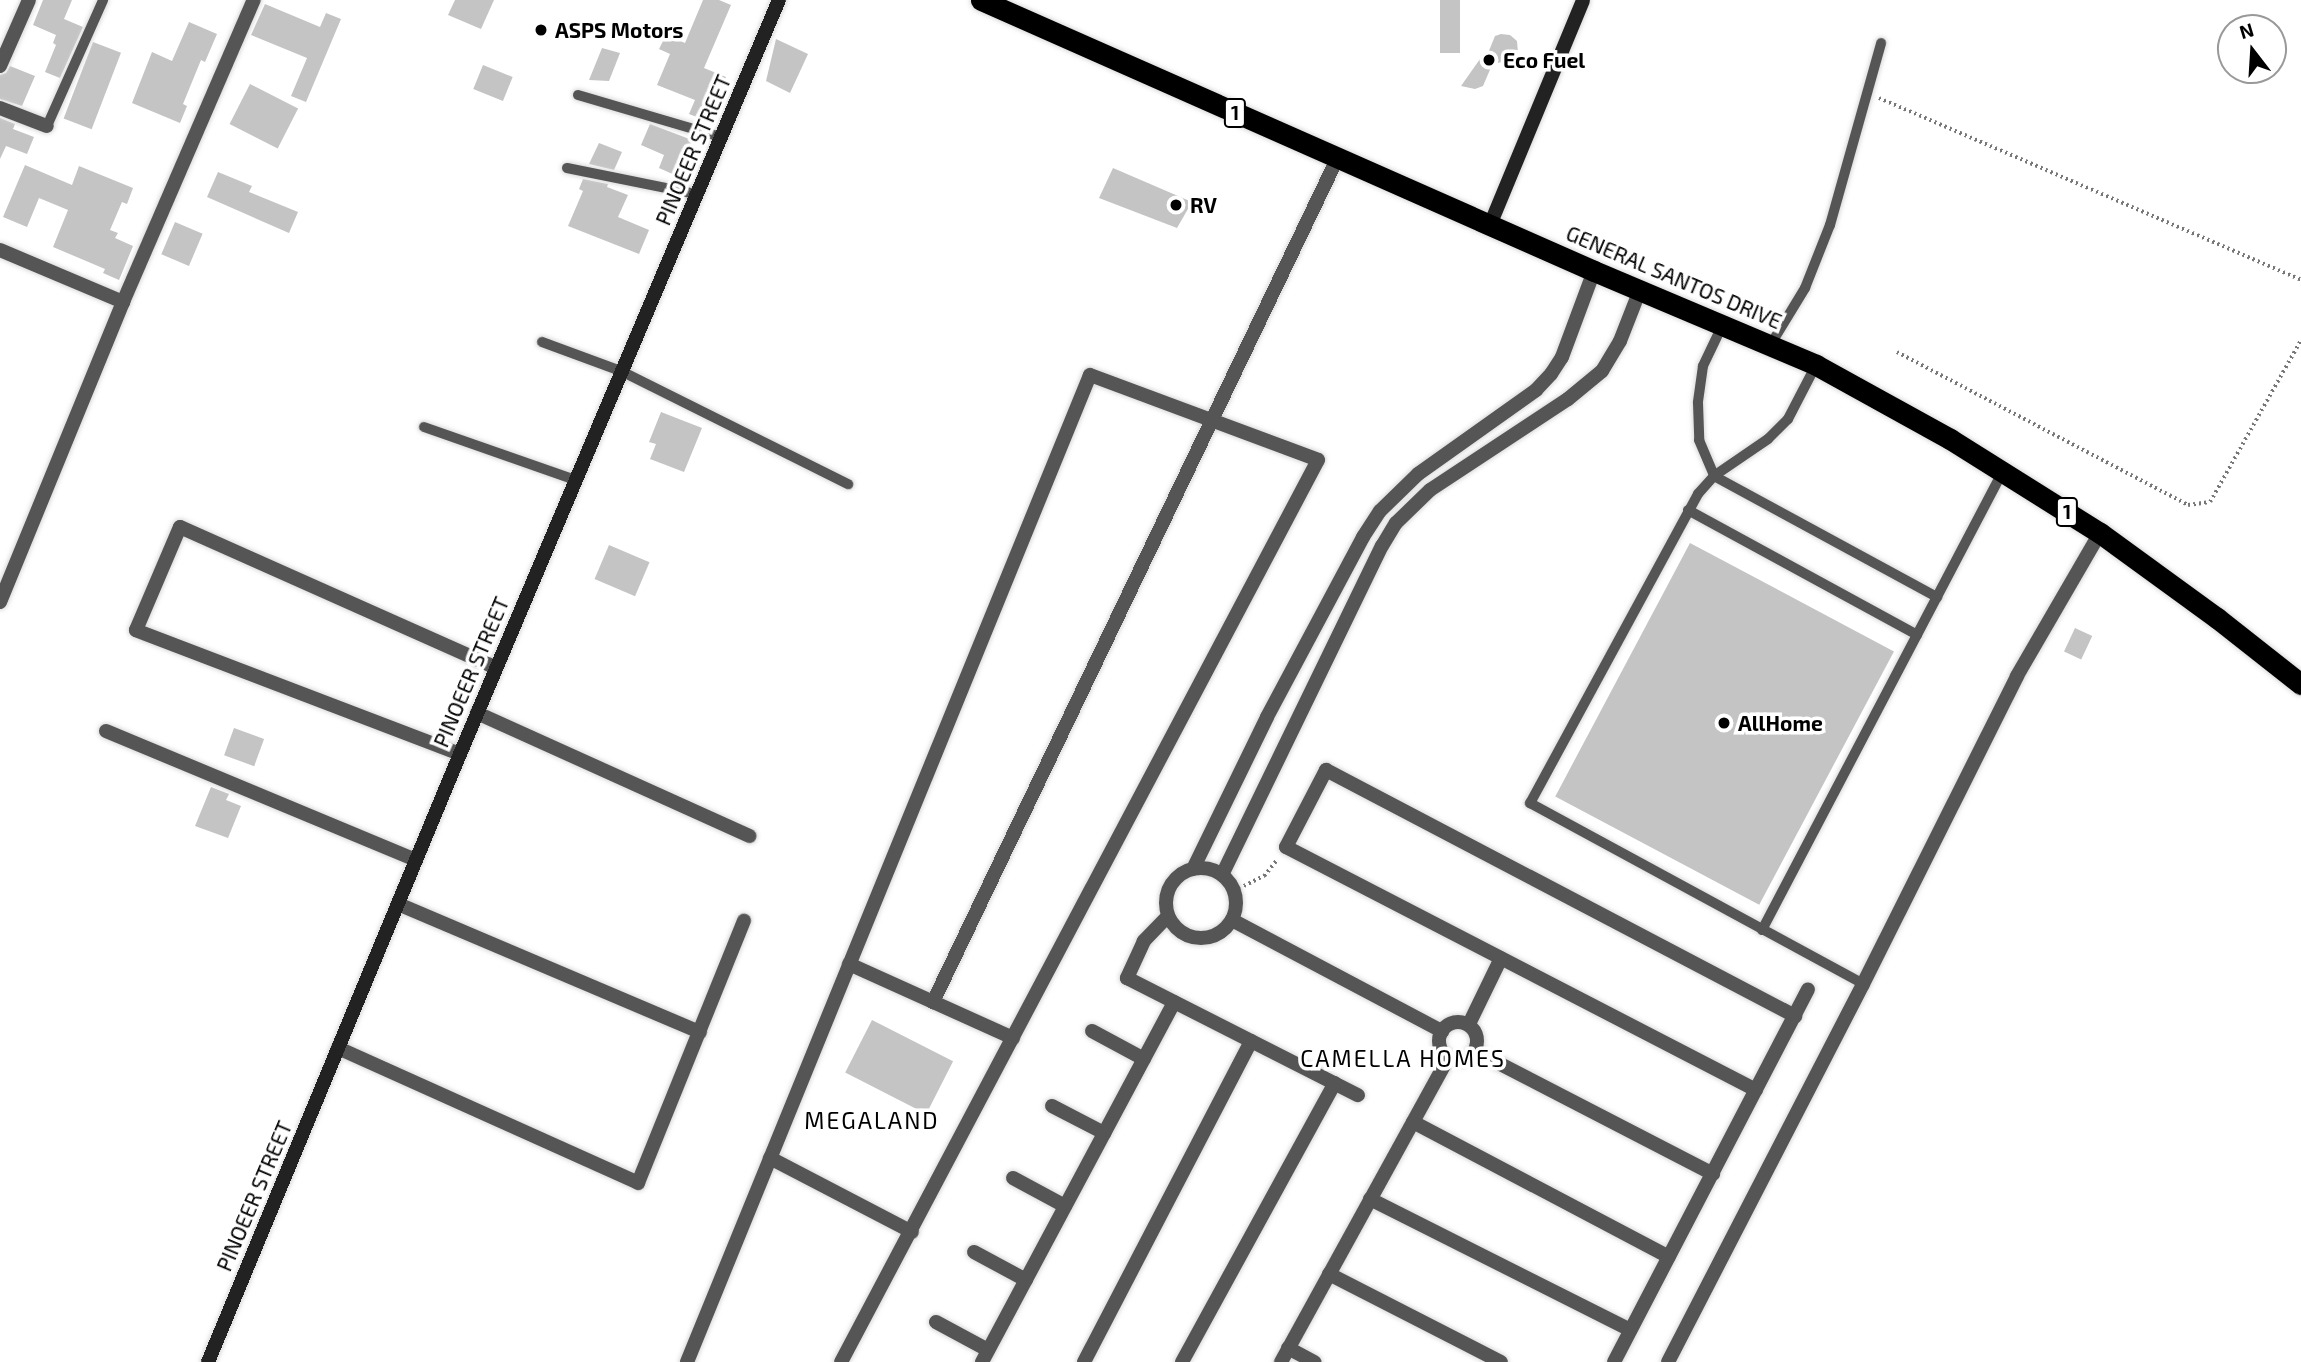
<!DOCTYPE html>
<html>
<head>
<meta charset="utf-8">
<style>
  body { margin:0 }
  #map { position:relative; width:2301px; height:1362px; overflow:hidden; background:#fff; font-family:"Exo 2",sans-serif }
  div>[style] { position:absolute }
  .building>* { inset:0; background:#c4c4c4; transform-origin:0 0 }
  .path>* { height:3.5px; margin-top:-1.75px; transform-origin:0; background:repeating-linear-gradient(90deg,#777 0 2px,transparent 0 5.5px) }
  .roads { filter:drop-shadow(0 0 2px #dbdbdb) drop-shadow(0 0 2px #dbdbdb) }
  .lane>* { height:10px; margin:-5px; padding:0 5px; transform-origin:5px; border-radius:5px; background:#555 }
  .street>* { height:14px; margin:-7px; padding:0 7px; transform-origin:7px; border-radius:7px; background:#555 }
  .street>.ring { margin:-7px; padding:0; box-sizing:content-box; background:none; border:14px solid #555; border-radius:50% }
  .secondary>* { height:14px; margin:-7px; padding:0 7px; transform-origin:7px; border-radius:7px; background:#222 }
  .highway>* { height:21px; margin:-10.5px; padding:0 10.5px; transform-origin:10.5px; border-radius:10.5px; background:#000 }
  .dots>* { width:19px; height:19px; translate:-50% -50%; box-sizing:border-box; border:4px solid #fff; border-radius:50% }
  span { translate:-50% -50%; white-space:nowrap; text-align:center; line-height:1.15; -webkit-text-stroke:7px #fff; paint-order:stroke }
  .shield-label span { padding:2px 5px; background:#fff; border:2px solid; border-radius:5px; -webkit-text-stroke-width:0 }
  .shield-label { font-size:19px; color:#000; font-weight:700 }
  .poi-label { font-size:21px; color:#000; font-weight:700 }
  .left { translate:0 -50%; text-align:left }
  .street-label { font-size:21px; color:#000 }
  .neighbourhood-label { font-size:23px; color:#000; letter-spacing:2px }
  .north { position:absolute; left:2217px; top:14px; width:70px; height:70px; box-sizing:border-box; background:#fff; border:2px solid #999; border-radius:50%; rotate:343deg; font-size:19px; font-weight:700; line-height:28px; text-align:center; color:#000 }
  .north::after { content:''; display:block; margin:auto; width:24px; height:32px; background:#000; clip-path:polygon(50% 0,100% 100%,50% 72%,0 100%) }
</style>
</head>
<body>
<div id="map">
  <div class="building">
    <div style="clip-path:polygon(43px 0,72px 0,64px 19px,83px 27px,60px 78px,45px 72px,56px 45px,53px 43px,56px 35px,33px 25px)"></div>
    <div style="clip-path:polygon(455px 0,494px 0,481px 29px,448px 15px)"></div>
    <div style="clip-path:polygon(703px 0,719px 0,731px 5px,704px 68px,726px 77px,707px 121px,689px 114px,695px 100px,657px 85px,670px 54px,659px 49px,666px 35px,685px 43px)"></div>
    <div style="left:1440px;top:0;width:20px;height:53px"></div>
    <div style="clip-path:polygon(265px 4px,320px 27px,326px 13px,341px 19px,306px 102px,291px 96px,307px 58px,251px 35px)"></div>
    <div style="clip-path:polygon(189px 22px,217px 34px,205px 62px,201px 60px,183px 104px,187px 106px,180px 123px,132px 103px,152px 52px,172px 61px)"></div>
    <div style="clip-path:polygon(1501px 34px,1510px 35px,1517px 41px,1518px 53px,1513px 58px,1492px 65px,1483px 86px,1475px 89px,1461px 86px,1480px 59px,1486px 58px,1495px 36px)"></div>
    <div style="clip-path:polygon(776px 39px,808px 54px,790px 93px,766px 81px)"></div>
    <div style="left:93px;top:42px;width:30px;height:82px;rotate:21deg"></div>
    <div style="clip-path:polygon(602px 48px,620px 53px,609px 81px,589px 80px)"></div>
    <div style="left:483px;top:65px;width:32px;height:26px;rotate:22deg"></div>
    <div style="clip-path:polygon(10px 66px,35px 76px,22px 106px,0 99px,0 75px,6px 73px)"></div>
    <div style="left:250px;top:84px;width:54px;height:45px;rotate:27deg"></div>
    <div style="clip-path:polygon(0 118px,15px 124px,13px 129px,34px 137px,27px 154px,6px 146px,0 159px)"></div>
    <div style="clip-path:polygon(650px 124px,692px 140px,677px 176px,659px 168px,664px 155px,641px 145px)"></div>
    <div style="clip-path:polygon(599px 143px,622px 152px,614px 170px,589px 164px)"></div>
    <div style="clip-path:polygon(25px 165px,72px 185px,79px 166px,133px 188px,127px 204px,122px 202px,110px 230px,118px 233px,115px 238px,133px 246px,119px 280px,103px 273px,105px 269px,53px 247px,68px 210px,39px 198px,27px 227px,3px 217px)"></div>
    <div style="clip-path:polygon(1113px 168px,1192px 202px,1177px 228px,1099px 198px)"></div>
    <div style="clip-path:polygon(218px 172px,252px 186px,249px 192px,298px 212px,289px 233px,207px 197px)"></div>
    <div style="clip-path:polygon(583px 179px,608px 184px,607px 187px,628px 195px,618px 217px,649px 230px,639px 254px,568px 226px,583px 191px,579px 189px)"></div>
    <div style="left:175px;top:222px;width:30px;height:35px;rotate:23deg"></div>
    <div style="clip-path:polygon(661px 412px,702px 428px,684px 472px,650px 459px,656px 444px,649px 442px)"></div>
    <div style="left:1690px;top:543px;width:231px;height:287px;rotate:28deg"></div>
    <div style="left:609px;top:545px;width:44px;height:37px;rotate:23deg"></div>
    <div style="left:2075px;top:628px;width:19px;height:26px;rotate:25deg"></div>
    <div style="left:234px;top:728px;width:32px;height:29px;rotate:20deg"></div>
    <div style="clip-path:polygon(211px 787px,229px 794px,226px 800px,241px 806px,228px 838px,195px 826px)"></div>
    <div style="left:872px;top:1020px;width:91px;height:59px;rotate:27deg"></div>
  </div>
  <div class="path">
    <div style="left:1879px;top:98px;width:460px;rotate:23.3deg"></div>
    <div style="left:1897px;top:352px;width:329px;rotate:27.7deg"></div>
    <div style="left:2188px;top:505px;width:22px;rotate:-8deg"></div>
    <div style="left:2210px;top:502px;width:186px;rotate:-60.7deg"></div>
    <div style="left:1234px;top:891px;width:34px;rotate:-27deg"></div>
    <div style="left:1264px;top:876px;width:21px;rotate:-51deg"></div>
  </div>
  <div class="roads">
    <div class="lane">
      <div style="left:578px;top:95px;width:149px;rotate:16.4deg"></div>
      <div style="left:47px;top:126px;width:138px;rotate:-66deg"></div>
      <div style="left:567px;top:168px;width:132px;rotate:11.4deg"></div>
      <div style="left:1723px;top:324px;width:47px;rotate:115.5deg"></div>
      <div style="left:1703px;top:366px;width:37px;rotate:98deg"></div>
      <div style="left:1698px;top:403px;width:37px;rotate:88deg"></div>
      <div style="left:1699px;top:440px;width:39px;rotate:67deg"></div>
      <div style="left:1714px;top:476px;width:254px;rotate:28.5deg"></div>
      <div style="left:542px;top:342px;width:84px;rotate:20.2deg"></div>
      <div style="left:621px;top:371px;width:254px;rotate:26.5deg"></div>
      <div style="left:1771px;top:344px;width:66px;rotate:-58.7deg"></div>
      <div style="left:1805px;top:288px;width:68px;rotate:-68.4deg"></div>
      <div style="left:1830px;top:225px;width:189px;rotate:-74.3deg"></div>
      <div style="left:1816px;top:365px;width:61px;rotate:117.4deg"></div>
      <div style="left:1788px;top:419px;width:28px;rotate:135deg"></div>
      <div style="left:1768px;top:439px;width:65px;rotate:145.6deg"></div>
      <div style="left:1714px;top:476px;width:24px;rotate:132deg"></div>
      <div style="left:1698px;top:494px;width:352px;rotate:118.5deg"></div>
      <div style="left:1530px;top:803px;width:379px;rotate:28.5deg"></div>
      <div style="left:424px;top:427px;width:160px;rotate:19.3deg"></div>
      <div style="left:1688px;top:510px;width:261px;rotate:28.6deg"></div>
      <div style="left:1762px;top:930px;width:518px;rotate:-62.3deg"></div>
    </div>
    <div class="street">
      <div style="left:0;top:66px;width:72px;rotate:-66.3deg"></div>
      <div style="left:0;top:108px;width:50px;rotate:21deg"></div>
      <div style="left:0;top:250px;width:134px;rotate:22.9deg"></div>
      <div style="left:0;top:602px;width:324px;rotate:-67.7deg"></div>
      <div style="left:123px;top:302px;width:329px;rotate:-66.6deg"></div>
      <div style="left:477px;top:713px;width:299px;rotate:24.3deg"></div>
      <div style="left:106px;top:731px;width:336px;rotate:22.6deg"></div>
      <div style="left:460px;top:754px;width:347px;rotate:-159.1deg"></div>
      <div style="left:136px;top:630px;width:112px;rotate:-66.9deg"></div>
      <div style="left:180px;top:527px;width:346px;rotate:24deg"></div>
      <div class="ring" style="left:1166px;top:868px;width:56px;height:56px"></div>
      <div style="left:1193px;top:869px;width:169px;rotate:-64deg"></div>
      <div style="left:1267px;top:717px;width:204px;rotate:-61.9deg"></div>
      <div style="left:1363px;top:537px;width:31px;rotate:-57deg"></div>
      <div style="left:1380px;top:511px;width:53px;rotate:-44.2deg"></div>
      <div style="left:1418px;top:474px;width:145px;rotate:-35.4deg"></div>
      <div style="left:1536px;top:390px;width:22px;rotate:-47deg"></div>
      <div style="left:1551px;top:374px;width:20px;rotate:-57deg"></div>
      <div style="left:1562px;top:357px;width:92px;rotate:-69.6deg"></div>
      <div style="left:1222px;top:875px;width:366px;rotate:-64.1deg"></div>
      <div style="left:1382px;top:546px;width:27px;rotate:-59deg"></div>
      <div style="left:1396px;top:523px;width:47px;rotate:-44.1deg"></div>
      <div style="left:1430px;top:490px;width:165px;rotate:-33.4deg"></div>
      <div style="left:1568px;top:399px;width:44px;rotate:-39.5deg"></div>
      <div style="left:1602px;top:371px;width:35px;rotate:-59deg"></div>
      <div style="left:1620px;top:341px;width:55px;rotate:-68.6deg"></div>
      <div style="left:398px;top:904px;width:328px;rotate:23deg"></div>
      <div style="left:1168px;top:916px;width:35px;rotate:134deg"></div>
      <div style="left:1144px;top:941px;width:41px;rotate:114.7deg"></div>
      <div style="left:1127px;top:978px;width:259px;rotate:26.9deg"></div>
      <div style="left:1232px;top:920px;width:238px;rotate:27.9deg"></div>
      <div style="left:849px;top:964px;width:180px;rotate:24.3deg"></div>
      <div style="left:933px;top:1002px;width:935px;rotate:-64.39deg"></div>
      <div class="ring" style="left:1439px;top:1022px;width:24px;height:24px"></div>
      <div style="left:1469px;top:1024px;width:73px;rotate:-64.1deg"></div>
      <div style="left:1092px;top:1031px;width:59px;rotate:28.3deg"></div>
      <div style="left:338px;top:1048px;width:329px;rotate:24.2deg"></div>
      <div style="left:638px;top:1183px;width:283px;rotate:-68deg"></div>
      <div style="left:1475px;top:1051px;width:268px;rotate:27.3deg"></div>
      <div style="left:1756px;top:1090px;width:529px;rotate:-152.66deg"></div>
      <div style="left:1286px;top:847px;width:87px;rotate:-62.5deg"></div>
      <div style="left:1326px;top:770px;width:530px;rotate:27.68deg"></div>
      <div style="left:1052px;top:1106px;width:59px;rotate:27.4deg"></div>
      <div style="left:1413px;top:1122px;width:289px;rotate:27.8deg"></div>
      <div style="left:770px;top:1158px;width:160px;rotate:27.5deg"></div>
      <div style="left:1013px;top:1178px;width:59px;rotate:28.3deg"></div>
      <div style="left:1370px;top:1199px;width:291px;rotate:26.7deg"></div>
      <div style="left:974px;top:1252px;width:59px;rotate:28.3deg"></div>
      <div style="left:1329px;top:1274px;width:193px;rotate:27.1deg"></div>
      <div style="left:936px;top:1322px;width:59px;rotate:28.3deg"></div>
      <div style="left:1288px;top:1348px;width:30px;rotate:28deg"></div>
      <div style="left:687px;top:1362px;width:1066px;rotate:-67.79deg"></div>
      <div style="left:1090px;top:375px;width:243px;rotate:20.4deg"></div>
      <div style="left:1318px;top:460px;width:1020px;rotate:117.87deg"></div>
      <div style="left:982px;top:1362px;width:408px;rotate:-61.9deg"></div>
      <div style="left:1084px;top:1362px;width:362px;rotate:-62.5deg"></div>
      <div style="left:1182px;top:1362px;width:318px;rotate:-61.3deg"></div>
      <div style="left:1281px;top:1362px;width:347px;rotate:-61.2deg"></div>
      <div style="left:1614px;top:1362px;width:420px;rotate:-62.5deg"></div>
      <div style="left:1668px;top:1362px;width:425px;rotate:-62.7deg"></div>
      <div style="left:1863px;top:984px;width:344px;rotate:-63.4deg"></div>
      <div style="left:2017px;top:676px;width:165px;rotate:-59.9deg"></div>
    </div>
    <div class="secondary">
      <div style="left:1490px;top:225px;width:243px;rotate:-67.5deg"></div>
      <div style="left:208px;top:1362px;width:658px;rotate:-67.49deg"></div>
      <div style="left:460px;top:754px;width:819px;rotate:-67.07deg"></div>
    </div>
    <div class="highway">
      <div style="left:981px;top:0;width:670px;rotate:23.85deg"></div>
      <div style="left:1594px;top:271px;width:241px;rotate:22.9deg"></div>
      <div style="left:1816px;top:365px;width:153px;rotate:28.9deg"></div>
      <div style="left:1950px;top:439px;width:177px;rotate:32.1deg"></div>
      <div style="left:2100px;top:533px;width:145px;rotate:36deg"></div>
      <div style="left:2217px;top:618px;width:107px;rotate:38.2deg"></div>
    </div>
  </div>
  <div class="dots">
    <div style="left:541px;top:30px;background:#000"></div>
    <div style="left:1489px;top:60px;background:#000"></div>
    <div style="left:1176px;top:205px;background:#000"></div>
    <div style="left:1724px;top:723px;background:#000"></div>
  </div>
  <div class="shield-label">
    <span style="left:1235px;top:113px">1</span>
    <span style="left:2067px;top:512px">1</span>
  </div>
  <div class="poi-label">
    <span class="left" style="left:555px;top:30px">ASPS Motors</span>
    <span class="left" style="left:1503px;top:60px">Eco Fuel</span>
    <span class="left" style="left:1190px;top:205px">RV</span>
    <span class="left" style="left:1738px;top:723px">AllHome</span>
  </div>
  <div class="street-label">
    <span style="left:693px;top:150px;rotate:-67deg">PINOEER STREET</span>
    <span style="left:1674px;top:277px;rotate:23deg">GENERAL SANTOS DRIVE</span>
    <span style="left:471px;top:672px;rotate:-67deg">PINOEER STREET</span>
    <span style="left:254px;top:1196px;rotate:-67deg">PINOEER STREET</span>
  </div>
  <div class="neighbourhood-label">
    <span style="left:1403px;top:1058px">CAMELLA HOMES</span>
    <span style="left:872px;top:1120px">MEGALAND</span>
  </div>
  <div class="north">N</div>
</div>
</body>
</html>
